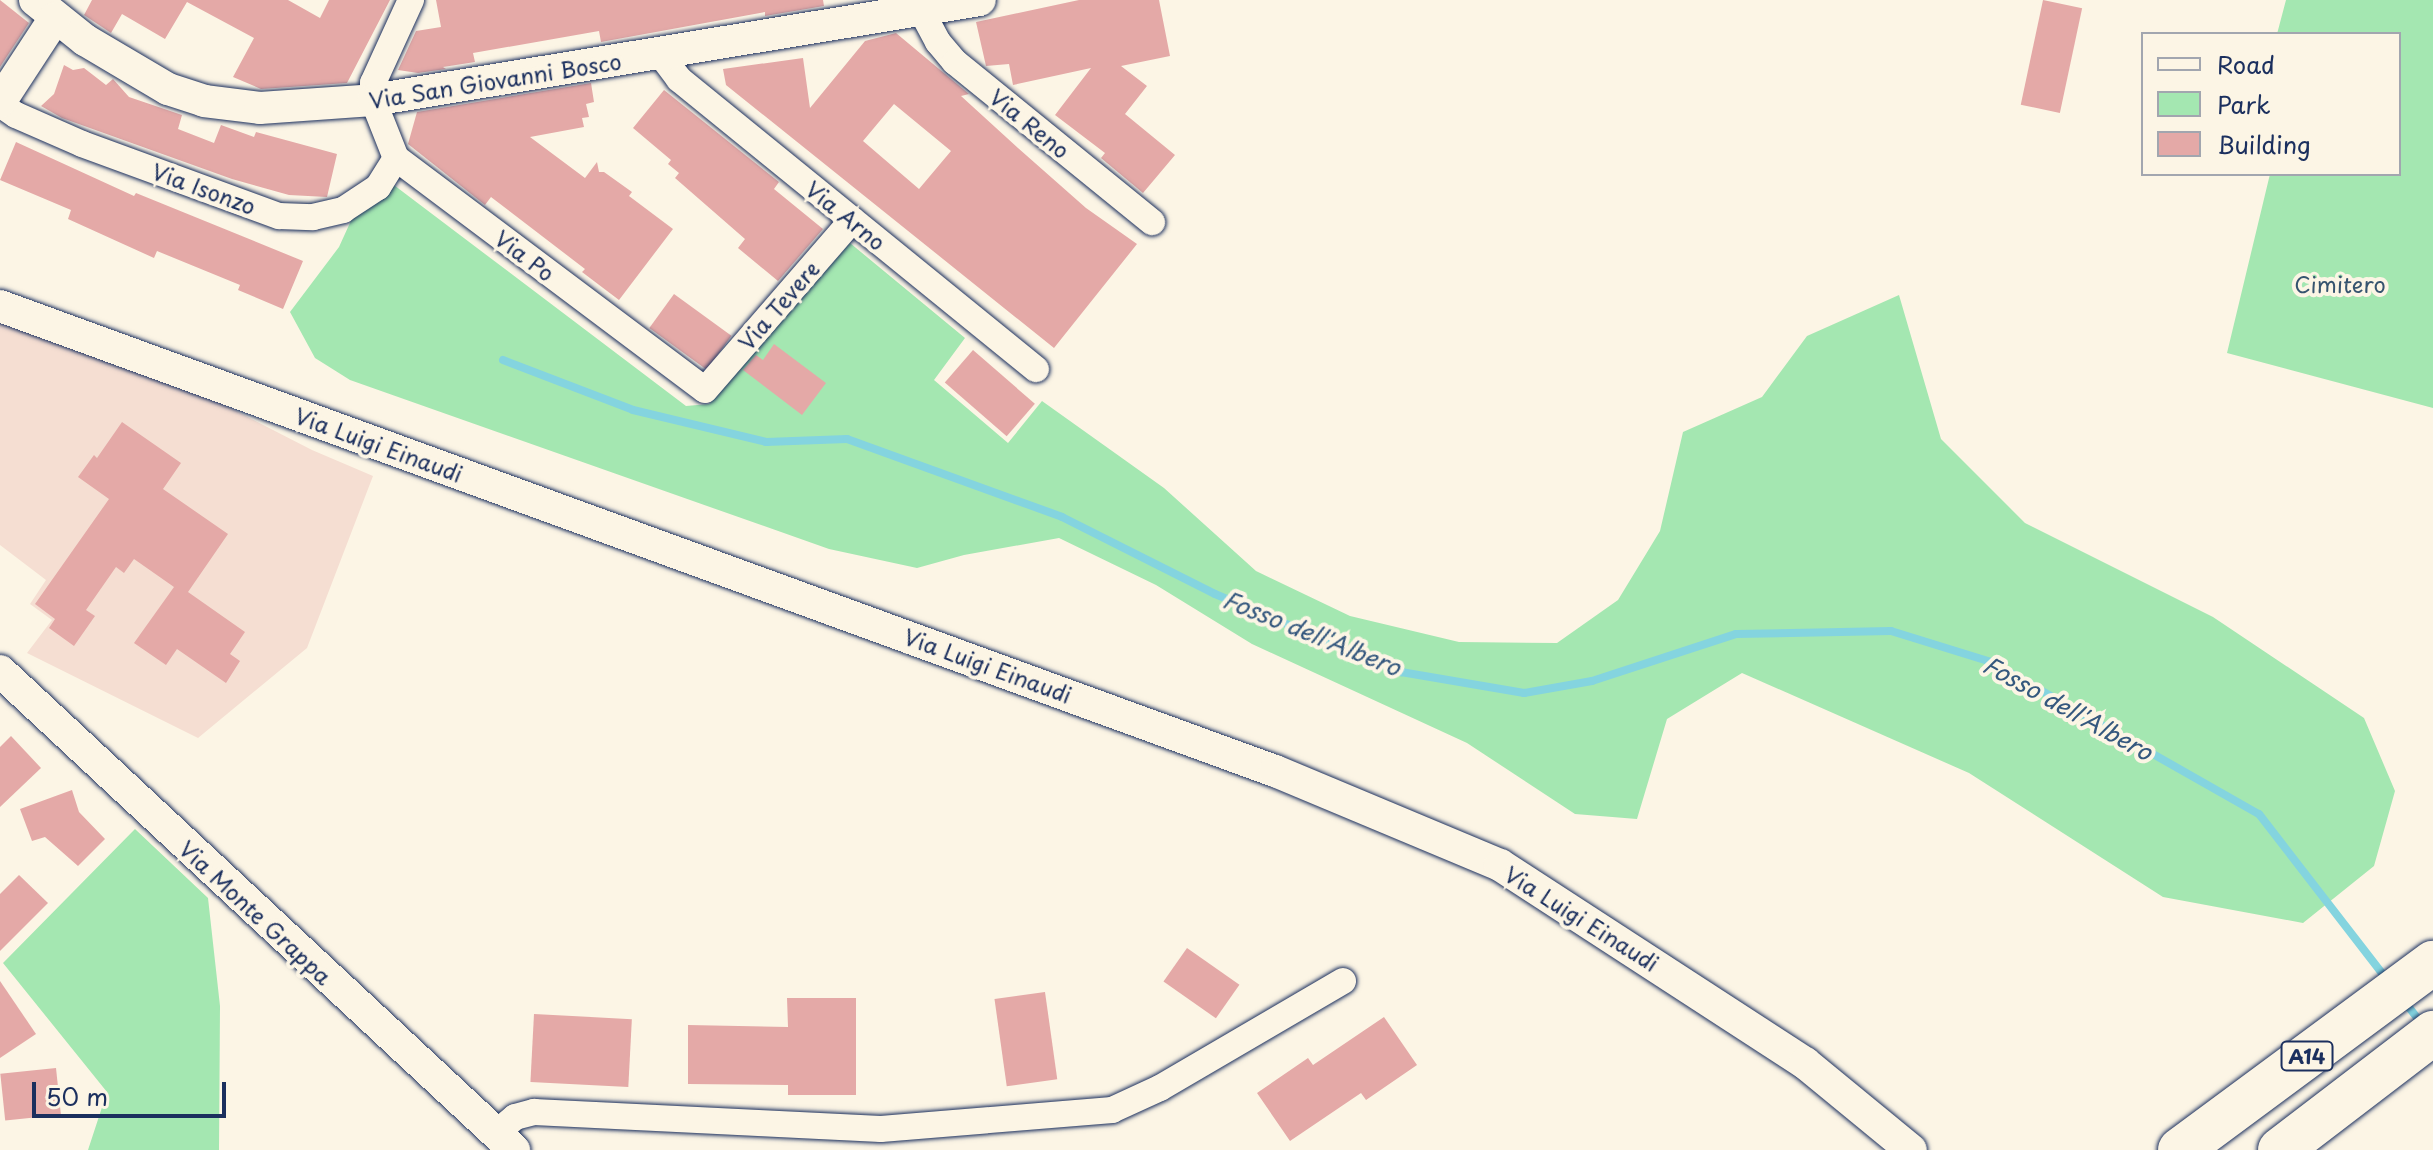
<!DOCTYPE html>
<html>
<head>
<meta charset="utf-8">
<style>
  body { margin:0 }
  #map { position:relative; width:2433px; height:1150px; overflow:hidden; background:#fcf5e5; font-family:"Playpen Sans",sans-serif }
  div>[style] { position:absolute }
  .built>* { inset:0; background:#f5ded2 }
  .green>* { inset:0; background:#a4e7b1 }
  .stream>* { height:8px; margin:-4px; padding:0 4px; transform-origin:4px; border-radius:4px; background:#84d4df }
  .building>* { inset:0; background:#e4a9a7; transform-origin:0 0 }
  .roads { filter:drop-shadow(0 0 2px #1b2f5e) drop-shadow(0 0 2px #1b2f5e) }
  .minor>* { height:26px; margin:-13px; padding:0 13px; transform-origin:13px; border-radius:13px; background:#fcf5e5 }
  .tertiary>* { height:32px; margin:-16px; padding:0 16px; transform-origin:16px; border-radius:16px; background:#fcf5e5 }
  .motorway>* { height:44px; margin:-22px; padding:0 22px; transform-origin:22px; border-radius:22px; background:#fcf5e5 }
  span { translate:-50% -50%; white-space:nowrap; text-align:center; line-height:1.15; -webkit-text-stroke:8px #fcf5e5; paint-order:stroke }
  .shield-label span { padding:2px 6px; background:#fcf5e5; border:2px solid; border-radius:6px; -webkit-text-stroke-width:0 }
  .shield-label { font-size:20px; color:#1b2f5e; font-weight:700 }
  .street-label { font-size:22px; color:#1b2f5e }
  .park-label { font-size:22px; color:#36546f }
  .water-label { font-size:24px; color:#35587e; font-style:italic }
  .legend { position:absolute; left:2141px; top:32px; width:260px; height:144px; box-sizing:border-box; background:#fcf5e5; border:2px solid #a2a6af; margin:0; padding:10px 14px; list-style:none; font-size:24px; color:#1b2f5e }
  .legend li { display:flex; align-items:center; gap:16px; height:40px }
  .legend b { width:40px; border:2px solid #a2a6af }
  .scale { position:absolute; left:32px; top:1082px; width:194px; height:36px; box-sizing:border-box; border:4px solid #1b2f5e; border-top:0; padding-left:10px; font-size:24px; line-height:28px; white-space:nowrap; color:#1b2f5e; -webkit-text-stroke:6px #fcf5e5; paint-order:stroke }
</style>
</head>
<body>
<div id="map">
  <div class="built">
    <div style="clip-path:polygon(0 318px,209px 397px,312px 450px,373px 476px,307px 648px,198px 738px,27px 653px,52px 620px,30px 604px,46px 580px,0 545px)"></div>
  </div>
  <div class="green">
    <div style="clip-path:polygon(2286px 0,2433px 0,2433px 408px,2227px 353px,2270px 174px,2399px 174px,2399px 34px,2277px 34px)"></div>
    <div style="clip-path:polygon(374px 170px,686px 406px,709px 404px,850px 243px,965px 338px,934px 380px,1008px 443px,1042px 401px,1164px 488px,1256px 571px,1350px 616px,1459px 642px,1557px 643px,1618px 600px,1660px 531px,1683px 432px,1762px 397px,1807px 336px,1899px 295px,1941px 439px,2025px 523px,2213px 617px,2364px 718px,2395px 791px,2374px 866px,2303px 923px,2163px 897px,1969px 773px,1742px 673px,1667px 719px,1637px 819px,1575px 814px,1467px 743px,1252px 644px,1156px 585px,1059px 538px,964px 555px,917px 568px,829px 549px,350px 380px,315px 358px,290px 312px,339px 247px)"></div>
    <div style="clip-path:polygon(135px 829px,208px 898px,220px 1006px,219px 1150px,88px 1150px,107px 1092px,3px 963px)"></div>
  </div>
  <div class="stream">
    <div style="left:503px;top:360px;width:139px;rotate:21deg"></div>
    <div style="left:633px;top:410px;width:137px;rotate:13.5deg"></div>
    <div style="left:766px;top:442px;width:81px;rotate:-2.1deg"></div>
    <div style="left:847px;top:439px;width:229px;rotate:19.9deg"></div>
    <div style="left:1062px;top:517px;width:171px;rotate:26.7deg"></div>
    <div style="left:1215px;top:594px;width:202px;rotate:22.8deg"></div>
    <div style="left:1401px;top:672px;width:125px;rotate:9.7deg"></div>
    <div style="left:1524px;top:693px;width:69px;rotate:-10deg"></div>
    <div style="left:1592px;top:681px;width:151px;rotate:-18.1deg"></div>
    <div style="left:1736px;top:634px;width:155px;rotate:-1.1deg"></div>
    <div style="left:1891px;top:631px;width:105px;rotate:17.2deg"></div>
    <div style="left:1991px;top:662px;width:308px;rotate:29.6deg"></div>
    <div style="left:2259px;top:814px;width:211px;rotate:52.3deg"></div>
    <div style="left:2404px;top:1001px;width:31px;rotate:52deg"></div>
  </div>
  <div class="building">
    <div style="clip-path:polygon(0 0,29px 23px,0 67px)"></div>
    <div style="clip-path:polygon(92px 0,288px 0,320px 18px,329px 0,390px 0,347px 83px,261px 89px,233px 77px,254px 38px,187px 2px,165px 39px,122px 14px,111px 33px,84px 15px)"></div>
    <div style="clip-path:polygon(436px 0,823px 0,824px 6px,765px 16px,765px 12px,601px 42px,599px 31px,473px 53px,475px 62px,443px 67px,446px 69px,418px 73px,398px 70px,416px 31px,441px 27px)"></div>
    <div style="clip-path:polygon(1079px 0,1159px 0,1170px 56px,1121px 66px,1147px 86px,1125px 114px,1175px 155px,1143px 193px,1101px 158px,1105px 153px,1055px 115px,1091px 68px,1013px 85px,1009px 64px,986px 66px,976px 22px)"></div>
    <div style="left:2043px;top:0;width:40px;height:107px;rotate:12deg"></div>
    <div style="clip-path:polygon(evenodd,896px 33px,969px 94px,961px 96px,1018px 148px,1086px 208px,1137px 244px,1054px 348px,726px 85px,723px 69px,803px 58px,810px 108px,865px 41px,896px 33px,894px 104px,951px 151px,919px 189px,863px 141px,894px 104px)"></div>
    <div style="clip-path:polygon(64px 65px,73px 70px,84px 68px,106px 85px,113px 79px,129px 97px,182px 115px,178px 129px,214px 143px,221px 125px,254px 137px,256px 132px,337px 154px,327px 197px,289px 195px,232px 179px,62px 118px,41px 106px,54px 94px)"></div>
    <div style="clip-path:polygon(591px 83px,594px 102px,586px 104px,589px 117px,582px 118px,584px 127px,530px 137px,585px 178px,597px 162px,599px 172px,604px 172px,632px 192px,629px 196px,673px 229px,619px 300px,582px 272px,585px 269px,491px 197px,485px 205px,408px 144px,417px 112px)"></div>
    <div style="clip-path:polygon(664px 90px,779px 182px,774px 189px,823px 229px,778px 281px,738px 248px,745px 239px,675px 178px,679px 173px,668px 164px,671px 160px,633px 128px)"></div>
    <div style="clip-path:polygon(16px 142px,134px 196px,136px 193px,303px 261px,283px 309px,238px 290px,240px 285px,157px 251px,154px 258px,68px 219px,71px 210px,0 180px)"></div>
    <div style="left:674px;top:294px;width:71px;height:42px;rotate:36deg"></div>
    <div style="clip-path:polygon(774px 344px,826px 383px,802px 415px,743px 370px,756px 355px,763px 360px)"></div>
    <div style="left:973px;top:350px;width:82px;height:43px;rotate:41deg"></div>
    <div style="clip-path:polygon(122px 422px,181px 463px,163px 489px,228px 534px,188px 592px,245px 632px,230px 654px,240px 661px,226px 683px,177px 649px,166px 665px,134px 643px,174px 587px,134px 559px,124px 573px,116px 567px,86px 610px,95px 616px,74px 646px,49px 628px,55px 619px,35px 604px,109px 499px,78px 477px,94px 455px,97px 458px)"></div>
    <div style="clip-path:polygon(11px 736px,41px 768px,0 807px,0 747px)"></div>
    <div style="clip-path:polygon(72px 790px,79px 812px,105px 839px,78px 866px,45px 837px,32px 841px,20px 809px)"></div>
    <div style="clip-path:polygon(19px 875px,48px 903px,0 951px,0 894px)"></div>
    <div style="left:1187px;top:948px;width:64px;height:41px;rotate:35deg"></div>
    <div style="clip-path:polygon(0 981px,36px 1034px,0 1058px)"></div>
    <div style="left:1045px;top:992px;width:88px;height:51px;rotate:82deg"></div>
    <div style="clip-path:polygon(787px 998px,856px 998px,856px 1095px,788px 1095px,788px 1085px,688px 1084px,688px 1025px,788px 1027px)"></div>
    <div style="left:534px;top:1014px;width:98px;height:68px;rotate:3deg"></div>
    <div style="clip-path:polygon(1384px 1017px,1417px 1065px,1366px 1100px,1361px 1093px,1290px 1141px,1257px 1093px,1308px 1058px,1313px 1065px)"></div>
    <div style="left:56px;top:1068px;width:47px;height:56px;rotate:84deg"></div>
  </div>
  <div class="roads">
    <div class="minor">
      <div style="left:411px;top:0;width:91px;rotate:114.6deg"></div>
      <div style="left:373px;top:83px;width:17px;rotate:90deg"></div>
      <div style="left:373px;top:100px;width:62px;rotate:68.4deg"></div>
      <div style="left:396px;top:158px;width:386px;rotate:36.9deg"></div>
      <div style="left:705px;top:390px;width:225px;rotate:-49.1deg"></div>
      <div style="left:922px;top:12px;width:34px;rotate:62deg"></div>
      <div style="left:938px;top:42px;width:26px;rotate:50deg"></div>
      <div style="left:955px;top:62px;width:254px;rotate:39.1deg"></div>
      <div style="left:661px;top:55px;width:30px;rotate:53deg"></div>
      <div style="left:679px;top:79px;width:460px;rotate:39.1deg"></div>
      <div style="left:0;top:104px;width:19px;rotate:35deg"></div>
      <div style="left:16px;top:115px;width:72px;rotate:23.7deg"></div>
      <div style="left:82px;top:144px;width:210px;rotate:20.1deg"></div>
      <div style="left:279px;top:216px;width:34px;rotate:2deg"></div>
      <div style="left:313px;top:217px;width:31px;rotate:-13deg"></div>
      <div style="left:343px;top:210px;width:42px;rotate:-33.3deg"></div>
      <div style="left:378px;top:187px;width:34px;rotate:-58deg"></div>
      <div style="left:496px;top:1133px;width:25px;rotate:-40deg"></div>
      <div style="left:515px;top:1117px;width:20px;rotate:-15deg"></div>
      <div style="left:534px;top:1112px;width:347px;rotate:2.8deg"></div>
      <div style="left:881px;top:1129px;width:232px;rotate:-4.7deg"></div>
      <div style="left:1112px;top:1110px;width:53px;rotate:-24.6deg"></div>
      <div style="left:1160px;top:1088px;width:212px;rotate:-30.3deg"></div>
    </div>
    <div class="tertiary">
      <div style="left:35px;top:0;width:64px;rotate:38.7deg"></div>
      <div style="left:85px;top:40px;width:96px;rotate:30.6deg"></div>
      <div style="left:168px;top:89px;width:38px;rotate:18deg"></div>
      <div style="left:204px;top:101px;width:56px;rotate:7.1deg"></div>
      <div style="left:260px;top:108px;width:113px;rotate:-4deg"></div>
      <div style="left:373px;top:100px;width:615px;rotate:-9.36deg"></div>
      <div style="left:0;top:102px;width:100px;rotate:-56.8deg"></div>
      <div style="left:0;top:306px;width:1357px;rotate:20.04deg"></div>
      <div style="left:1275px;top:771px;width:244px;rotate:22.7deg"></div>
      <div style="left:1500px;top:865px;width:364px;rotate:33deg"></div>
      <div style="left:1805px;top:1063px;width:137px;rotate:39.4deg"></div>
      <div style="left:0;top:671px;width:703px;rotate:42.98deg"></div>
    </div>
    <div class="motorway">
      <div style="left:2180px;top:1150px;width:315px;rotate:-36.5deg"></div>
      <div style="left:2280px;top:1150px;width:193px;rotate:-37.4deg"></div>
    </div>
  </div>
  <div class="shield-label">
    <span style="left:2307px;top:1056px">A14</span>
  </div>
  <div class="street-label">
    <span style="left:495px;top:80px;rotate:-9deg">Via San Giovanni Bosco</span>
    <span style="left:1030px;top:123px;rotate:39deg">Via Reno</span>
    <span style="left:204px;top:188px;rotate:20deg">Via Isonzo</span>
    <span style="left:846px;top:215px;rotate:39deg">Via Arno</span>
    <span style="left:525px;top:255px;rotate:37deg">Via Po</span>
    <span style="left:778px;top:305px;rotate:-49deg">Via Tevere</span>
    <span style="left:379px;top:444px;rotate:20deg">Via Luigi Einaudi</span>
    <span style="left:988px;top:665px;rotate:20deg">Via Luigi Einaudi</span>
    <span style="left:256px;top:912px;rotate:43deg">Via Monte Grappa</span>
    <span style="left:1582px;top:918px;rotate:32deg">Via Luigi Einaudi</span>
  </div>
  <div class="park-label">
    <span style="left:2340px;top:284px">Cimitero</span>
  </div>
  <div class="water-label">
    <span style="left:1312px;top:633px;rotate:22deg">Fosso dell'Albero</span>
    <span style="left:2068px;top:708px;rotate:29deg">Fosso dell'Albero</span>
  </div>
  <ul class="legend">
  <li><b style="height:10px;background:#fcf5e5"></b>Road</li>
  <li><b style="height:22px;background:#a4e7b1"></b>Park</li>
  <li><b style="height:22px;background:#e4a9a7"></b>Building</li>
  </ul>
  <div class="scale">50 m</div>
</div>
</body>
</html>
